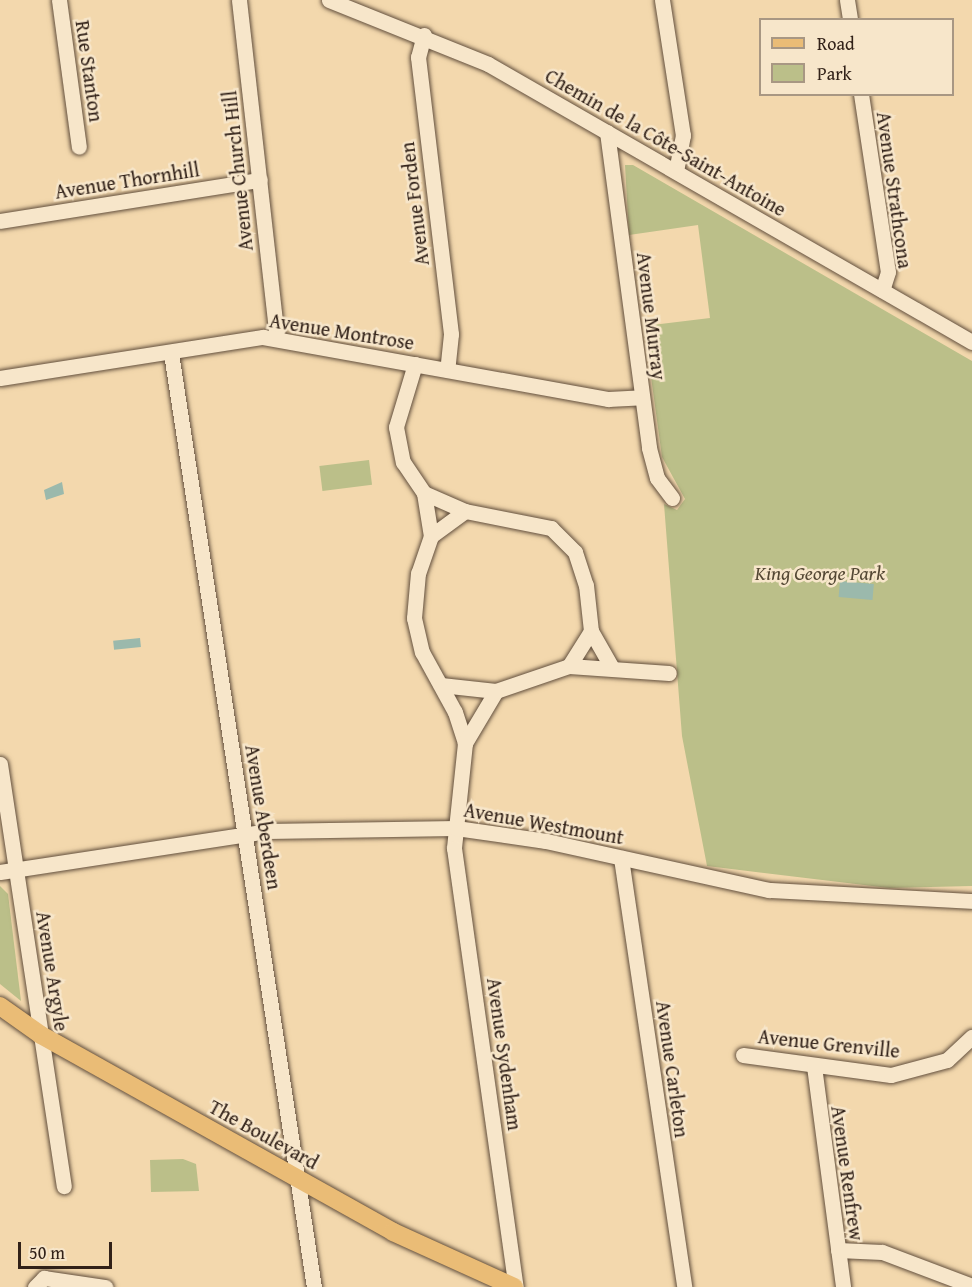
<!DOCTYPE html>
<html>
<head>
<meta charset="utf-8">
<style>
  body { margin:0 }
  #map { position:relative; width:972px; height:1287px; overflow:hidden; background:#f3d8ad; font-family:"Gentium Book Plus",serif }
  div>[style] { position:absolute }
  .green>* { inset:0; background:#bbbf89; transform-origin:0 0 }
  .water>* { inset:0; background:#9bb9ac; transform-origin:0 0 }
  .roads { filter:drop-shadow(0 0 2px #624f3d) drop-shadow(0 0 2px #624f3d) }
  .minor>* { height:15px; margin:-7.5px; padding:0 7.5px; transform-origin:7.5px; border-radius:7.5px; background:#f7e6ca }
  .major>* { height:18px; margin:-9px; padding:0 9px; transform-origin:9px; border-radius:9px; background:#eabc76 }
  span { translate:-50% -50%; white-space:nowrap; text-align:center; line-height:1.15; -webkit-text-stroke:5px #f7e6ca; paint-order:stroke }
  .street-label { font-size:20px; color:#312118 }
  .park-label { font-size:20px; color:#544834; font-style:italic }
  .legend { position:absolute; left:759px; top:18px; width:195px; height:78px; box-sizing:border-box; background:#f7e6ca; border:2px solid #a89783; margin:0; padding:8px 10px; list-style:none; font-size:18px; color:#312118 }
  .legend li { display:flex; align-items:center; gap:12px; height:30px }
  .legend b { width:30px; border:2px solid #a89783 }
  .scale { position:absolute; left:18px; top:1242px; width:94px; height:27px; box-sizing:border-box; border:3px solid #312118; border-top:0; padding-left:8px; font-size:18px; line-height:21px; white-space:nowrap; color:#312118; -webkit-text-stroke:4px #f7e6ca; paint-order:stroke }
</style>
</head>
<body>
<div id="map">
  <div class="green">
    <div style="clip-path:polygon(625px 165px,633px 165px,972px 361px,972px 886px,889px 888px,707px 866px,682px 736px,664px 504px,677px 510px,685px 499px,662px 457px,644px 326px,710px 318px,698px 225px,629px 235px)"></div>
    <div style="left:369px;top:460px;width:25px;height:50px;rotate:83deg"></div>
    <div style="clip-path:polygon(0 886px,8px 894px,21px 1001px,0 984px)"></div>
    <div style="clip-path:polygon(183px 1159px,196px 1164px,199px 1191px,151px 1192px,150px 1160px)"></div>
  </div>
  <div class="water">
    <div style="clip-path:polygon(62px 482px,64px 494px,46px 500px,44px 490px)"></div>
    <div style="left:840px;top:581px;width:34px;height:16px;rotate:5deg"></div>
    <div style="left:140px;top:638px;width:9px;height:27px;rotate:84deg"></div>
  </div>
  <div class="roads">
    <div class="minor">
      <div style="left:59px;top:0;width:148px;rotate:82.3deg"></div>
      <div style="left:239px;top:0;width:340px;rotate:83.6deg"></div>
      <div style="left:329px;top:0;width:171px;rotate:21.9deg"></div>
      <div style="left:488px;top:64px;width:558px;rotate:29.87deg"></div>
      <div style="left:662px;top:0;width:137px;rotate:81.2deg"></div>
      <div style="left:683px;top:135px;width:37px;rotate:101deg"></div>
      <div style="left:847px;top:0;width:20px;rotate:81deg"></div>
      <div style="left:424px;top:35px;width:23px;rotate:105deg"></div>
      <div style="left:418px;top:57px;width:279px;rotate:83.2deg"></div>
      <div style="left:451px;top:334px;width:36px;rotate:96deg"></div>
      <div style="left:861px;top:94px;width:180px;rotate:81.4deg"></div>
      <div style="left:888px;top:272px;width:19px;rotate:108deg"></div>
      <div style="left:607px;top:132px;width:319px;rotate:82.4deg"></div>
      <div style="left:649px;top:448px;width:31px;rotate:75deg"></div>
      <div style="left:657px;top:478px;width:25px;rotate:53deg"></div>
      <div style="left:0;top:221px;width:263px;rotate:-9deg"></div>
      <div style="left:171px;top:353px;width:945px;rotate:81.3deg"></div>
      <div style="left:415px;top:364px;width:66px;rotate:106.8deg"></div>
      <div style="left:396px;top:427px;width:36px;rotate:79deg"></div>
      <div style="left:403px;top:462px;width:37px;rotate:56deg"></div>
      <div style="left:424px;top:493px;width:44px;rotate:80.8deg"></div>
      <div style="left:431px;top:536px;width:39px;rotate:109deg"></div>
      <div style="left:418px;top:573px;width:45px;rotate:95.1deg"></div>
      <div style="left:414px;top:618px;width:35px;rotate:77deg"></div>
      <div style="left:422px;top:652px;width:68px;rotate:61.2deg"></div>
      <div style="left:455px;top:712px;width:33px;rotate:72deg"></div>
      <div style="left:465px;top:743px;width:106px;rotate:96deg"></div>
      <div style="left:454px;top:848px;width:443px;rotate:82deg"></div>
      <div style="left:0;top:378px;width:266px;rotate:-8.9deg"></div>
      <div style="left:263px;top:337px;width:351px;rotate:10.2deg"></div>
      <div style="left:608px;top:399px;width:34px;rotate:-3deg"></div>
      <div style="left:424px;top:493px;width:45px;rotate:23.7deg"></div>
      <div style="left:465px;top:511px;width:88px;rotate:11.2deg"></div>
      <div style="left:551px;top:528px;width:34px;rotate:45deg"></div>
      <div style="left:575px;top:552px;width:35px;rotate:72deg"></div>
      <div style="left:586px;top:585px;width:46px;rotate:83.8deg"></div>
      <div style="left:591px;top:631px;width:41px;rotate:122.2deg"></div>
      <div style="left:569px;top:666px;width:77px;rotate:161.1deg"></div>
      <div style="left:496px;top:691px;width:61px;rotate:120.8deg"></div>
      <div style="left:431px;top:536px;width:42px;rotate:-36.3deg"></div>
      <div style="left:591px;top:631px;width:40px;rotate:60.3deg"></div>
      <div style="left:569px;top:666px;width:100px;rotate:4deg"></div>
      <div style="left:441px;top:685px;width:55px;rotate:6.2deg"></div>
      <div style="left:0;top:764px;width:427px;rotate:81.4deg"></div>
      <div style="left:621px;top:858px;width:434px;rotate:81.6deg"></div>
      <div style="left:0;top:872px;width:270px;rotate:-8.7deg"></div>
      <div style="left:267px;top:831px;width:189px;rotate:-0.9deg"></div>
      <div style="left:456px;top:828px;width:91px;rotate:8.2deg"></div>
      <div style="left:546px;top:841px;width:228px;rotate:12.4deg"></div>
      <div style="left:769px;top:890px;width:203px;rotate:3.1deg"></div>
      <div style="left:743px;top:1055px;width:149px;rotate:7.7deg"></div>
      <div style="left:891px;top:1075px;width:58px;rotate:-15deg"></div>
      <div style="left:947px;top:1060px;width:34px;rotate:-43deg"></div>
      <div style="left:814px;top:1066px;width:223px;rotate:82.5deg"></div>
      <div style="left:838px;top:1250px;width:44px;rotate:2.6deg"></div>
      <div style="left:882px;top:1252px;width:96px;rotate:20.7deg"></div>
      <div style="left:35px;top:1287px;width:13px;rotate:-45deg"></div>
      <div style="left:44px;top:1278px;width:62px;rotate:8.4deg"></div>
    </div>
    <div class="major">
      <div style="left:0;top:1006px;width:50px;rotate:35.3deg"></div>
      <div style="left:41px;top:1035px;width:403px;rotate:29.2deg"></div>
      <div style="left:393px;top:1232px;width:133px;rotate:24.4deg"></div>
    </div>
  </div>
  <div class="street-label">
    <span style="left:90px;top:71px;rotate:82deg">Rue Stanton</span>
    <span style="left:666px;top:142px;rotate:30deg">Chemin de la Côte-Saint-Antoine</span>
    <span style="left:237px;top:171px;rotate:-96deg">Avenue Church Hill</span>
    <span style="left:127px;top:180px;rotate:-9deg">Avenue Thornhill</span>
    <span style="left:895px;top:190px;rotate:82deg">Avenue Strathcona</span>
    <span style="left:414px;top:204px;rotate:-97deg">Avenue Forden</span>
    <span style="left:652px;top:316px;rotate:83deg">Avenue Murray</span>
    <span style="left:342px;top:331px;rotate:9deg">Avenue Montrose</span>
    <span style="left:264px;top:817px;rotate:81deg">Avenue Aberdeen</span>
    <span style="left:544px;top:823px;rotate:10deg">Avenue Westmount</span>
    <span style="left:53px;top:971px;rotate:81deg">Avenue Argyle</span>
    <span style="left:829px;top:1043px;rotate:6deg">Avenue Grenville</span>
    <span style="left:505px;top:1054px;rotate:82deg">Avenue Sydenham</span>
    <span style="left:673px;top:1069px;rotate:82deg">Avenue Carleton</span>
    <span style="left:264px;top:1134px;rotate:29deg">The Boulevard</span>
    <span style="left:848px;top:1173px;rotate:82deg">Avenue Renfrew</span>
  </div>
  <div class="park-label">
    <span style="left:820px;top:572px">King George Park</span>
  </div>
  <ul class="legend">
  <li><b style="height:8px;background:#eabc76"></b>Road</li>
  <li><b style="height:16px;background:#bbbf89"></b>Park</li>
  </ul>
  <div class="scale">50 m</div>
</div>
</body>
</html>
